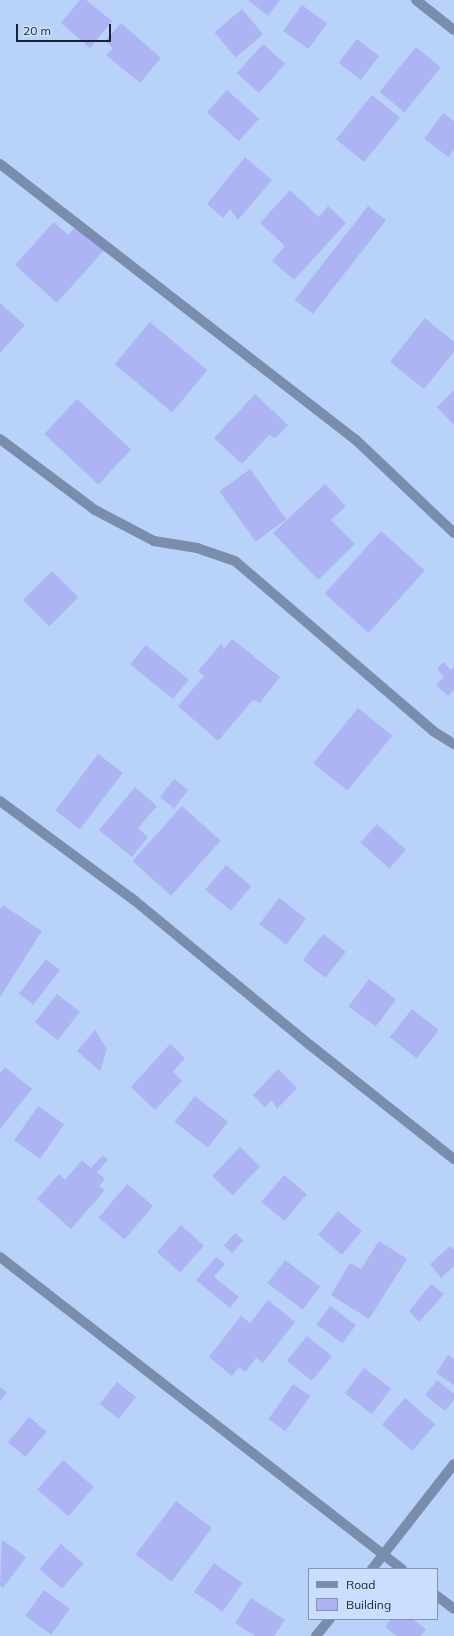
<!DOCTYPE html>
<html>
<head>
<meta charset="utf-8">
<style>
  body { margin:0 }
  #map { position:relative; width:454px; height:1636px; overflow:hidden; background:#b9d2f9; font-family:Mulish,sans-serif }
  div>[style] { position:absolute }
  .building>* { inset:0; background:#adb4f3; transform-origin:0 0 }
  .minor>* { height:10px; margin:-5px; padding:0 5px; transform-origin:5px; border-radius:5px; background:#7a8dac }
  span { translate:-50% -50%; white-space:nowrap; text-align:center; line-height:1.15; -webkit-text-stroke:3.5px #cadfff; paint-order:stroke }
  .legend { position:absolute; left:308px; top:1568px; width:130px; height:52px; box-sizing:border-box; background:#cadfff; border:1px solid #8494ad; margin:0; padding:5px 7px; list-style:none; font-size:12px; color:#1b2432 }
  .legend li { display:flex; align-items:center; gap:8px; height:20px }
  .legend b { width:20px; border:1px solid #8494ad }
  .scale { position:absolute; left:16px; top:24px; width:95px; height:18px; box-sizing:border-box; border:2px solid #1b2432; border-top:0; padding-left:5px; font-size:12px; line-height:14px; white-space:nowrap; color:#1b2432; -webkit-text-stroke:3px #cadfff; paint-order:stroke }
</style>
</head>
<body>
<div id="map">
  <div class="building">
    <div style="clip-path:polygon(80px 0,86px 0,112px 21px,90px 48px,61px 23px)"></div>
    <div style="clip-path:polygon(248px 0,280px 0,268px 16px)"></div>
    <div style="left:302px;top:5px;width:31px;height:32px;rotate:36deg"></div>
    <div style="left:242px;top:9px;width:33px;height:36px;rotate:50deg"></div>
    <div style="clip-path:polygon(121px 23px,161px 58px,140px 83px,106px 55px,113px 48px,105px 41px)"></div>
    <div style="left:357px;top:39px;width:28px;height:30px;rotate:38deg"></div>
    <div style="left:263px;top:44px;width:30px;height:39px;rotate:42deg"></div>
    <div style="left:416px;top:47px;width:32px;height:58px;rotate:39deg"></div>
    <div style="left:227px;top:90px;width:43px;height:30px;rotate:42deg"></div>
    <div style="left:372px;top:95px;width:36px;height:57px;rotate:39deg"></div>
    <div style="clip-path:polygon(443px 113px,454px 121px,454px 149px,449px 157px,424px 139px)"></div>
    <div style="clip-path:polygon(245px 157px,272px 180px,238px 220px,230px 209px,223px 218px,207px 204px)"></div>
    <div style="clip-path:polygon(290px 190px,319px 217px,328px 206px,346px 223px,294px 280px,272px 261px,285px 246px,260px 223px)"></div>
    <div style="left:368px;top:206px;width:23px;height:119px;rotate:38deg"></div>
    <div style="clip-path:polygon(54px 222px,68px 235px,79px 223px,106px 248px,57px 303px,15px 265px)"></div>
    <div style="clip-path:polygon(0 303px,25px 325px,0 353px)"></div>
    <div style="clip-path:polygon(425px 318px,454px 342px,454px 352px,424px 389px,390px 362px)"></div>
    <div style="left:150px;top:322px;width:75px;height:55px;rotate:40deg"></div>
    <div style="clip-path:polygon(454px 390px,454px 425px,437px 407px)"></div>
    <div style="clip-path:polygon(255px 394px,288px 425px,275px 438px,269px 435px,242px 464px,214px 438px)"></div>
    <div style="left:77px;top:399px;width:74px;height:48px;rotate:43deg"></div>
    <div style="left:250px;top:469px;width:62px;height:38px;rotate:54deg"></div>
    <div style="clip-path:polygon(325px 484px,346px 506px,331px 520px,355px 544px,318px 580px,273px 533px)"></div>
    <div style="left:381px;top:531px;width:59px;height:84px;rotate:42deg"></div>
    <div style="left:52px;top:571px;width:37px;height:41px;rotate:45deg"></div>
    <div style="clip-path:polygon(232px 639px,280px 677px,260px 703px,253px 700px,218px 741px,178px 706px,204px 676px,198px 671px,221px 644px,224px 649px)"></div>
    <div style="left:146px;top:645px;width:55px;height:25px;rotate:39deg"></div>
    <div style="clip-path:polygon(443px 662px,451px 670px,454px 667px,454px 690px,448px 696px,436px 685px,444px 677px,437px 669px)"></div>
    <div style="left:358px;top:708px;width:44px;height:71px;rotate:39deg"></div>
    <div style="left:98px;top:754px;width:31px;height:71px;rotate:37deg"></div>
    <div style="left:174px;top:779px;width:18px;height:23px;rotate:38deg"></div>
    <div style="clip-path:polygon(135px 787px,157px 806px,138px 828px,148px 837px,132px 857px,99px 830px)"></div>
    <div style="left:182px;top:806px;width:52px;height:74px;rotate:42deg"></div>
    <div style="left:377px;top:824px;width:39px;height:25px;rotate:42deg"></div>
    <div style="left:226px;top:865px;width:33px;height:32px;rotate:40deg"></div>
    <div style="left:279px;top:898px;width:34px;height:33px;rotate:37deg"></div>
    <div style="clip-path:polygon(3px 905px,42px 931px,0 997px,0 910px)"></div>
    <div style="left:323px;top:934px;width:29px;height:33px;rotate:38deg"></div>
    <div style="left:46px;top:959px;width:18px;height:44px;rotate:38deg"></div>
    <div style="left:369px;top:979px;width:34px;height:34px;rotate:37deg"></div>
    <div style="left:57px;top:994px;width:29px;height:36px;rotate:38deg"></div>
    <div style="left:412px;top:1009px;width:34px;height:36px;rotate:38deg"></div>
    <div style="clip-path:polygon(95px 1030px,107px 1049px,100px 1071px,77px 1051px)"></div>
    <div style="clip-path:polygon(170px 1044px,185px 1058px,173px 1072px,182px 1081px,155px 1110px,131px 1087px)"></div>
    <div style="clip-path:polygon(5px 1067px,32px 1089px,0 1129px,0 1073px)"></div>
    <div style="clip-path:polygon(278px 1069px,297px 1088px,277px 1109px,272px 1100px,265px 1107px,253px 1095px)"></div>
    <div style="left:195px;top:1096px;width:42px;height:33px;rotate:38deg"></div>
    <div style="left:38px;top:1106px;width:32px;height:42px;rotate:35deg"></div>
    <div style="left:240px;top:1147px;width:28px;height:40px;rotate:44deg"></div>
    <div style="clip-path:polygon(103px 1155px,108px 1160px,97px 1172px,105px 1179px,99px 1186px,105px 1190px,71px 1229px,37px 1199px,59px 1174px,65px 1180px,82px 1160px,91px 1168px)"></div>
    <div style="left:284px;top:1175px;width:30px;height:35px;rotate:40deg"></div>
    <div style="left:127px;top:1184px;width:34px;height:44px;rotate:40deg"></div>
    <div style="left:338px;top:1211px;width:31px;height:31px;rotate:40deg"></div>
    <div style="left:181px;top:1225px;width:31px;height:36px;rotate:42deg"></div>
    <div style="left:235px;top:1233px;width:11px;height:17px;rotate:41deg"></div>
    <div style="clip-path:polygon(379px 1241px,407px 1259px,369px 1319px,331px 1295px,350px 1263px,361px 1269px)"></div>
    <div style="clip-path:polygon(450px 1246px,454px 1250px,454px 1266px,441px 1278px,430px 1264px)"></div>
    <div style="clip-path:polygon(216px 1257px,225px 1264px,214px 1277px,239px 1297px,230px 1308px,196px 1280px)"></div>
    <div style="left:285px;top:1260px;width:44px;height:29px;rotate:37deg"></div>
    <div style="clip-path:polygon(431px 1284px,444px 1294px,419px 1322px,409px 1311px)"></div>
    <div style="clip-path:polygon(268px 1300px,295px 1322px,263px 1363px,256px 1358px,245px 1372px,239px 1367px,232px 1376px,209px 1357px,241px 1316px,250px 1323px)"></div>
    <div style="left:330px;top:1306px;width:32px;height:23px;rotate:36deg"></div>
    <div style="left:307px;top:1336px;width:32px;height:32px;rotate:39deg"></div>
    <div style="clip-path:polygon(448px 1355px,454px 1359px,454px 1385px,436px 1373px)"></div>
    <div style="left:364px;top:1368px;width:34px;height:32px;rotate:37deg"></div>
    <div style="clip-path:polygon(437px 1380px,454px 1394px,454px 1400px,445px 1411px,425px 1395px)"></div>
    <div style="left:117px;top:1382px;width:24px;height:28px;rotate:38deg"></div>
    <div style="left:293px;top:1384px;width:21px;height:43px;rotate:35deg"></div>
    <div style="clip-path:polygon(0 1387px,7px 1392px,0 1401px)"></div>
    <div style="left:405px;top:1398px;width:40px;height:35px;rotate:41deg"></div>
    <div style="left:29px;top:1417px;width:23px;height:33px;rotate:40deg"></div>
    <div style="left:63px;top:1460px;width:41px;height:39px;rotate:41deg"></div>
    <div style="left:176px;top:1501px;width:45px;height:67px;rotate:37deg"></div>
    <div style="clip-path:polygon(2px 1540px,26px 1557px,3px 1588px,0 1586px)"></div>
    <div style="left:61px;top:1544px;width:30px;height:33px;rotate:41deg"></div>
    <div style="left:214px;top:1563px;width:35px;height:35px;rotate:35deg"></div>
    <div style="left:44px;top:1590px;width:32px;height:32px;rotate:36deg"></div>
    <div style="clip-path:polygon(251px 1598px,285px 1620px,274px 1636px,255px 1636px,235px 1623px)"></div>
    <div style="clip-path:polygon(391px 1619px,412px 1619px,426px 1629px,421px 1636px,397px 1636px,385px 1627px)"></div>
  </div>
  <div class="minor">
    <div style="left:416px;top:0;width:48px;rotate:38.3deg"></div>
    <div style="left:0;top:164px;width:450px;rotate:37.8deg"></div>
    <div style="left:356px;top:440px;width:135px;rotate:43.5deg"></div>
    <div style="left:0;top:439px;width:119px;rotate:36.8deg"></div>
    <div style="left:95px;top:510px;width:67px;rotate:27.7deg"></div>
    <div style="left:154px;top:541px;width:44px;rotate:9.2deg"></div>
    <div style="left:197px;top:548px;width:40px;rotate:18.9deg"></div>
    <div style="left:235px;top:561px;width:261px;rotate:40.6deg"></div>
    <div style="left:433px;top:731px;width:25px;rotate:32deg"></div>
    <div style="left:0;top:801px;width:167px;rotate:36.5deg"></div>
    <div style="left:134px;top:900px;width:228px;rotate:39.5deg"></div>
    <div style="left:310px;top:1045px;width:184px;rotate:38.4deg"></div>
    <div style="left:0;top:1257px;width:509px;rotate:37.82deg"></div>
    <div style="left:372px;top:1569px;width:133px;rotate:-52deg"></div>
    <div style="left:437px;top:1596px;width:21px;rotate:37deg"></div>
    <div style="left:316px;top:1636px;width:22px;rotate:-51deg"></div>
  </div>
  <ul class="legend">
  <li><b style="height:5px;background:#7a8dac"></b>Road</li>
  <li><b style="height:11px;background:#adb4f3"></b>Building</li>
  </ul>
  <div class="scale">20 m</div>
</div>
</body>
</html>
